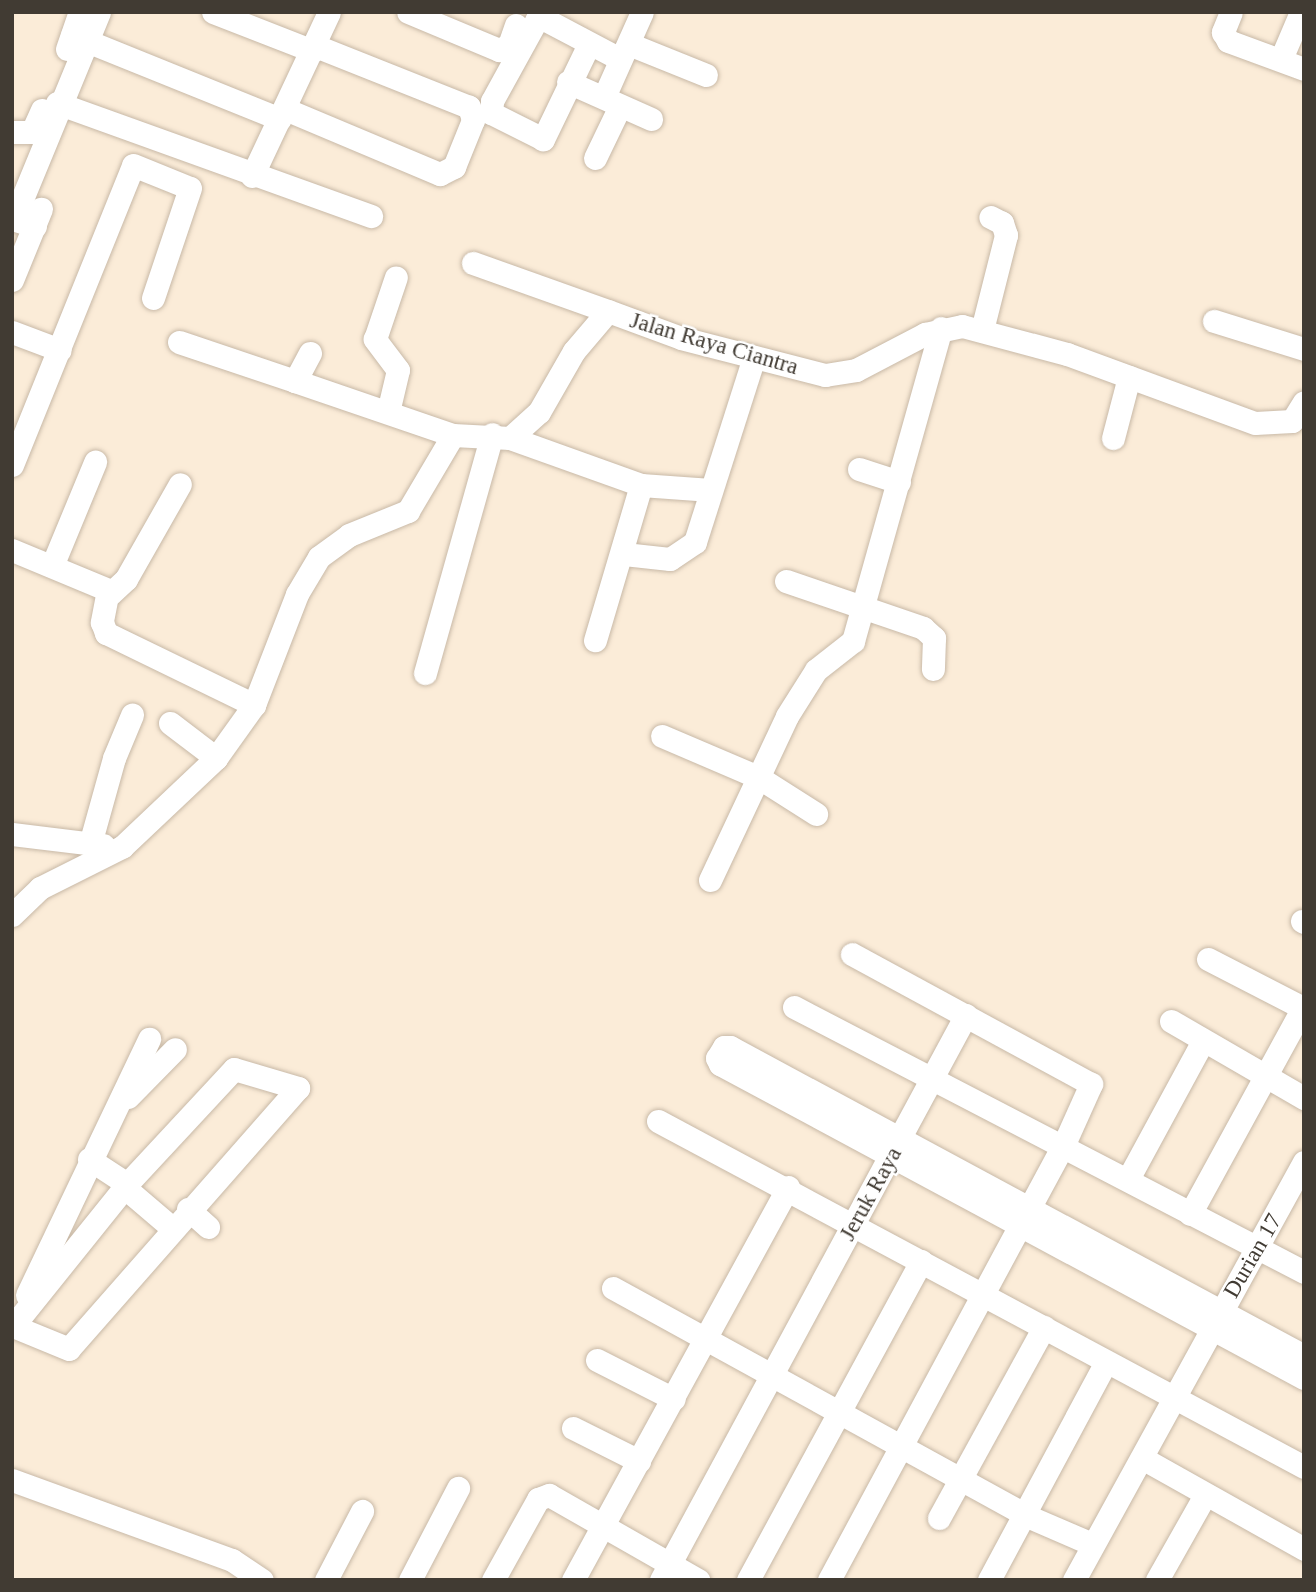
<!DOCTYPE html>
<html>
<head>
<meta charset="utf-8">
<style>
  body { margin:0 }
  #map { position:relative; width:1316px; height:1592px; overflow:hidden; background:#fbecd8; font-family:Georgia,serif }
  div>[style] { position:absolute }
  .roads { filter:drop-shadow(0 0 2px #c8b9a7) drop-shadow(0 0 2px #c8b9a7) }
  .minor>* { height:23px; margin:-11.5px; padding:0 11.5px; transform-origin:11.5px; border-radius:11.5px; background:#fff }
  span { translate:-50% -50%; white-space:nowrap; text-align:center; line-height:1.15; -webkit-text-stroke:5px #fff; paint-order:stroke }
  .street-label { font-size:23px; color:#413b33 }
  .frame { position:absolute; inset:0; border:14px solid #413b33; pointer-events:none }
</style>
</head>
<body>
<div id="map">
  <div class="roads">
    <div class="minor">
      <div style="left:213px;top:12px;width:107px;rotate:21.3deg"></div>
      <div style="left:408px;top:12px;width:99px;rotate:22.7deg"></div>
      <div style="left:499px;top:50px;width:11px;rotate:-27deg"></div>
      <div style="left:509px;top:45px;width:21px;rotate:-71deg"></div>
      <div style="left:1231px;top:12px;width:22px;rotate:112deg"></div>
      <div style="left:1223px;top:32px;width:10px;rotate:61deg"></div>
      <div style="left:1228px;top:41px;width:81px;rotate:20.2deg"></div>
      <div style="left:72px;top:35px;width:224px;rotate:22deg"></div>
      <div style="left:589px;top:44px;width:106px;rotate:115.8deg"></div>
      <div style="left:543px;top:139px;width:58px;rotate:-153.4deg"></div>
      <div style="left:491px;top:113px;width:12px;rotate:-85deg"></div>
      <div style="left:492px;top:101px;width:94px;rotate:-61.2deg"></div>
      <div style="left:537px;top:19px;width:7px"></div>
      <div style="left:544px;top:19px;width:86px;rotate:27.8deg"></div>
      <div style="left:629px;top:44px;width:83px;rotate:21.9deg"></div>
      <div style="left:67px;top:49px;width:39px;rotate:-71deg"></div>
      <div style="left:1281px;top:59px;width:51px;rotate:-66.9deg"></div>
      <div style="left:568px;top:82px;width:91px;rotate:24deg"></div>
      <div style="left:604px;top:97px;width:93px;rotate:-65.9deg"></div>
      <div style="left:57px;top:103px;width:334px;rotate:19.8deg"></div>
      <div style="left:285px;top:109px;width:168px;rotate:22.8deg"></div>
      <div style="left:440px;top:174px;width:16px;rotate:-27deg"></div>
      <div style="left:454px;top:167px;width:51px;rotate:-68deg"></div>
      <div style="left:473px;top:120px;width:14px;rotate:-107deg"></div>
      <div style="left:469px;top:107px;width:165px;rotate:-158.3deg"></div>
      <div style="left:12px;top:132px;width:20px"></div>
      <div style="left:32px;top:132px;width:24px;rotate:-66deg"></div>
      <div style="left:595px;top:158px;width:58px;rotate:-64.3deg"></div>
      <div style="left:252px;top:176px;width:181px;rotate:-64.8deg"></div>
      <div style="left:20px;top:204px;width:208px;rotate:-67.6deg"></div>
      <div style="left:12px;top:219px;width:24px;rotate:17deg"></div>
      <div style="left:473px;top:263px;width:143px;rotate:19.6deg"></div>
      <div style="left:12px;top:280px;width:77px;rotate:-67.8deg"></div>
      <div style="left:1214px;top:321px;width:94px;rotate:17.3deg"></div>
      <div style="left:982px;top:330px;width:98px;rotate:-75.8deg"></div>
      <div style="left:1006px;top:235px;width:13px;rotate:-108deg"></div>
      <div style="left:1002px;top:223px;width:13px;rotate:-153deg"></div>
      <div style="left:12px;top:332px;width:51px;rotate:20.6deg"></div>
      <div style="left:179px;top:342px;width:122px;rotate:18.6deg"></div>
      <div style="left:310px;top:353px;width:32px;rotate:118deg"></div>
      <div style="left:295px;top:381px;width:167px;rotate:18.9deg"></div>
      <div style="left:388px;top:412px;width:43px;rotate:-76.6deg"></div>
      <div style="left:398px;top:370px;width:39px;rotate:-127deg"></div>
      <div style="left:375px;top:339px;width:65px;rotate:-71.3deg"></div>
      <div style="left:510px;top:438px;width:139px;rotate:19.7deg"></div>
      <div style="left:641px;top:485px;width:162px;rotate:106.5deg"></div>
      <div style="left:1113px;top:438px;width:63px;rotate:-75.3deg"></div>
      <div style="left:12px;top:465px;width:323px;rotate:-68deg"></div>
      <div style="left:133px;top:165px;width:61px;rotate:22deg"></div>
      <div style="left:190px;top:188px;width:116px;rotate:108.6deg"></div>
      <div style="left:859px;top:469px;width:42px;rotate:18deg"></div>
      <div style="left:641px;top:485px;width:70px;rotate:4.1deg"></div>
      <div style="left:12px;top:550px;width:104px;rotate:22.6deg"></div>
      <div style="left:108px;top:590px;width:33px;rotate:101deg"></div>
      <div style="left:102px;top:622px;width:12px;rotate:70deg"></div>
      <div style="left:106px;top:633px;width:165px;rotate:25.9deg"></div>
      <div style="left:624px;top:554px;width:46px;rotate:6.2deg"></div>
      <div style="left:670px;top:559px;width:30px;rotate:-34deg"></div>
      <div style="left:695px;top:542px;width:194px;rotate:-72.3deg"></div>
      <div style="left:52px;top:566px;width:113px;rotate:-67.5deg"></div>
      <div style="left:786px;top:581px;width:145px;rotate:18.9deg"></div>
      <div style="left:923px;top:628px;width:15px;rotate:42deg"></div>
      <div style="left:934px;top:638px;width:31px;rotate:92deg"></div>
      <div style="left:110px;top:594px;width:22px;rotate:-43deg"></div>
      <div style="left:126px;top:579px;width:109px;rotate:-60.4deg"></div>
      <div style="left:425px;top:673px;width:248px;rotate:-74.3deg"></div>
      <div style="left:170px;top:723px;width:58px;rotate:37.3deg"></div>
      <div style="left:662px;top:736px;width:104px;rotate:23.1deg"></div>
      <div style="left:758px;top:777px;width:69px;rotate:32.5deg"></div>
      <div style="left:12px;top:834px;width:92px;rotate:6.9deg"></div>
      <div style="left:90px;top:844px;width:89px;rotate:-74.4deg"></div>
      <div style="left:114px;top:758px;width:47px;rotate:-67.3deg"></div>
      <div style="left:710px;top:880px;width:181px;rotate:-64.8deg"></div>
      <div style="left:787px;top:716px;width:54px;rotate:-57.8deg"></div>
      <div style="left:816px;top:670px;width:47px;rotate:-38.1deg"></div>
      <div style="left:853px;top:641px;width:325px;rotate:-74.3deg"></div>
      <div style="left:12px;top:915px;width:39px;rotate:-44deg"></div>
      <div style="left:40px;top:888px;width:92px;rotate:-26.6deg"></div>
      <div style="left:122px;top:847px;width:129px;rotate:-43.4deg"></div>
      <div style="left:216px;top:758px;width:65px;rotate:-54.4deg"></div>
      <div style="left:254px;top:705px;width:119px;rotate:-68.8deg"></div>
      <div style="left:297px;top:594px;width:43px;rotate:-59.3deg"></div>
      <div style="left:319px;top:557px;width:37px;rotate:-36deg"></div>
      <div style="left:349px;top:535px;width:64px;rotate:-22.1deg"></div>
      <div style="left:408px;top:511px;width:88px;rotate:-59.4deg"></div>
      <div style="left:453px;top:435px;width:57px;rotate:3deg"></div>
      <div style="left:510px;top:438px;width:39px;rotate:-42deg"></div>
      <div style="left:539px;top:412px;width:70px;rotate:-60.2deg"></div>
      <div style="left:574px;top:351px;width:52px;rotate:-49.6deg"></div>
      <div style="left:608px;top:311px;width:78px;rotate:20.3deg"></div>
      <div style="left:681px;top:338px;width:149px;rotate:14.4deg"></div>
      <div style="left:825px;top:375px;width:31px;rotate:-9deg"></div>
      <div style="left:856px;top:370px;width:78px;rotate:-27.6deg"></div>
      <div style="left:925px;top:334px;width:38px;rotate:-12deg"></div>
      <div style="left:962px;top:326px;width:109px;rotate:14.9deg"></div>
      <div style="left:1067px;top:354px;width:200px;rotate:20.2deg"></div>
      <div style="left:1255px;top:423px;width:37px;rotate:-3deg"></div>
      <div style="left:1292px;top:421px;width:22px;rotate:-58deg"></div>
      <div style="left:1302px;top:921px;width:2px;rotate:27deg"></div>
      <div style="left:1208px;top:959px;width:107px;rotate:27.3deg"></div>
      <div style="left:794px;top:1007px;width:575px;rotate:27.46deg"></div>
      <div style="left:1171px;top:1021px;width:154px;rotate:30.1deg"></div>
      <div style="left:234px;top:1069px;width:67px;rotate:16.5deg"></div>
      <div style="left:298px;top:1088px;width:347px;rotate:131.3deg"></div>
      <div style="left:69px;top:1349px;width:61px;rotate:-157.7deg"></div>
      <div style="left:13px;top:1326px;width:182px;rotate:-51.2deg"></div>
      <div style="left:127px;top:1184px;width:157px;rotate:-47.1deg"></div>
      <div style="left:128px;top:1097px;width:67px;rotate:-45.6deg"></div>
      <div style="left:658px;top:1121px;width:733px;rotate:28.17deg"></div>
      <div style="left:89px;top:1159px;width:45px;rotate:33.3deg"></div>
      <div style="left:1128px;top:1179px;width:157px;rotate:-61.5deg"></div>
      <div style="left:124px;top:1187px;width:62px;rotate:40.4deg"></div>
      <div style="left:188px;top:1209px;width:27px;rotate:42deg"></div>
      <div style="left:1190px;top:1214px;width:237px;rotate:-61.3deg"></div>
      <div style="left:613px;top:1288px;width:473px;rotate:28.8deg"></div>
      <div style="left:1027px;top:1516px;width:71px;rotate:23.3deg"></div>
      <div style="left:27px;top:1295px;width:284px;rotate:-64.5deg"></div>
      <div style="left:1304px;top:1356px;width:652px;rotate:-151.71deg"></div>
      <div style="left:730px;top:1047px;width:6px;rotate:180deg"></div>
      <div style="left:724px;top:1047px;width:13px;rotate:122deg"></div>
      <div style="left:717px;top:1058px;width:7px;rotate:63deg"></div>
      <div style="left:720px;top:1064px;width:663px;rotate:28.27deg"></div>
      <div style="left:597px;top:1360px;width:86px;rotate:26.9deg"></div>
      <div style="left:573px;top:1428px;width:74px;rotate:26.6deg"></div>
      <div style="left:1142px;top:1458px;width:186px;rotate:29.3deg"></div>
      <div style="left:12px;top:1480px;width:234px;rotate:20deg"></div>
      <div style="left:232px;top:1560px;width:36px;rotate:34deg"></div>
      <div style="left:939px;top:1518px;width:218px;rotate:-61.2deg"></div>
      <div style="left:326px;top:1580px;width:78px;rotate:-62.4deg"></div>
      <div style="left:410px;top:1580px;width:104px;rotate:-62.4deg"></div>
      <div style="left:493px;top:1580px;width:93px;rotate:-60.9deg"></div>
      <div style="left:538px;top:1499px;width:12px;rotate:-20deg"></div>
      <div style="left:549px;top:1495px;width:172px;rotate:29.7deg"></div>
      <div style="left:573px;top:1580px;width:448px;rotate:-61.3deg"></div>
      <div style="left:661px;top:1580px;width:642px;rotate:-61.64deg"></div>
      <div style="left:748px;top:1580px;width:363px;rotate:-61.5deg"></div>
      <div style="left:829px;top:1580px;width:495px;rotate:-61.7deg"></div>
      <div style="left:1064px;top:1144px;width:66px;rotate:-65.8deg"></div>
      <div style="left:1091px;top:1084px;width:272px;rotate:-151.5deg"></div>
      <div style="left:989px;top:1580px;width:247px;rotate:-61.8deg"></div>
      <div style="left:1074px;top:1580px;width:477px;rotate:-61.2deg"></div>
      <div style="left:1157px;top:1580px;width:98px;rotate:-60.5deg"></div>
    </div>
  </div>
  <div class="street-label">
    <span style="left:714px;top:344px;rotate:16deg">Jalan Raya Ciantra</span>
    <span style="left:871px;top:1194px;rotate:-61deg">Jeruk Raya</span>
    <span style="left:1253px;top:1256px;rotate:-60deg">Durian 17</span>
  </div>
  <div class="frame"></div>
</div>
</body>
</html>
